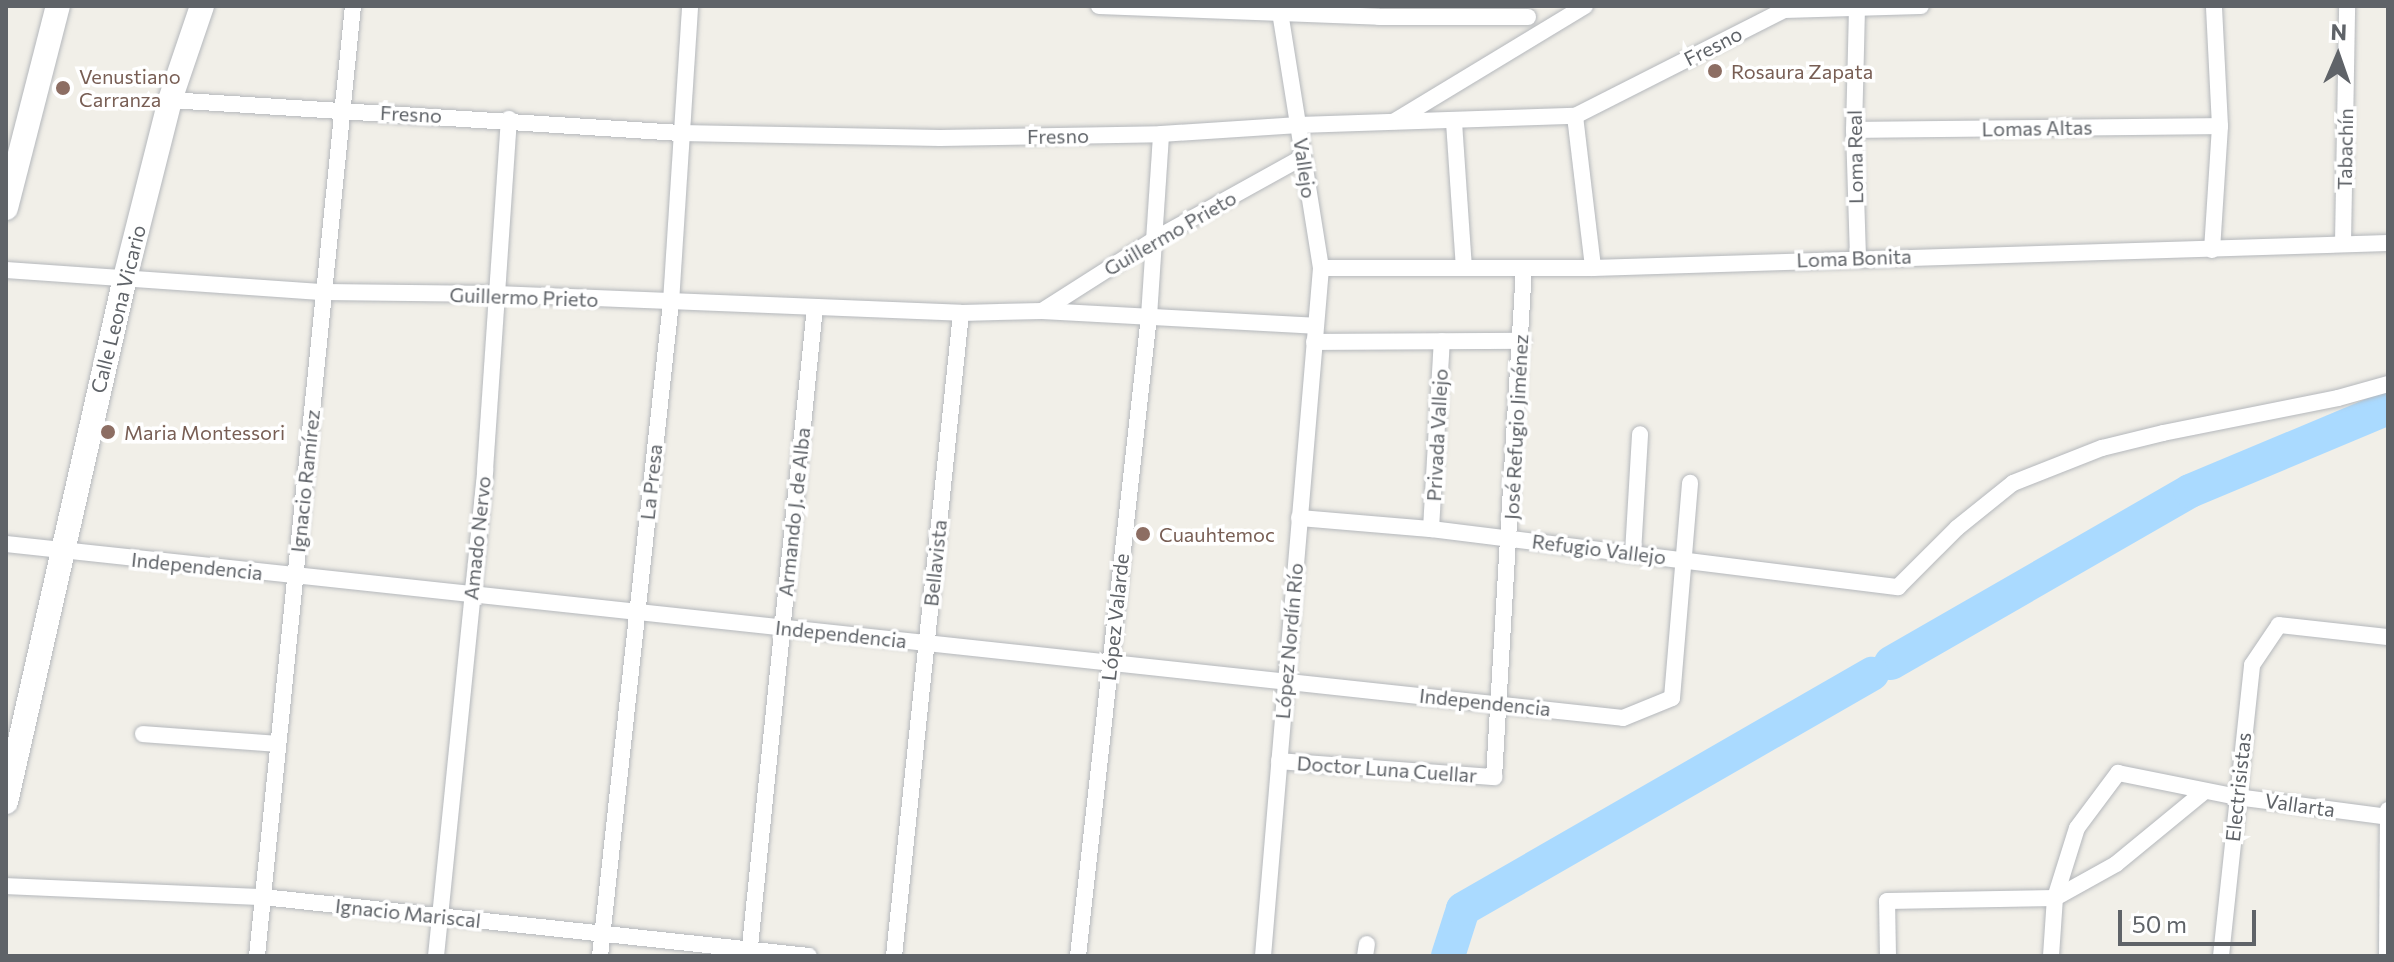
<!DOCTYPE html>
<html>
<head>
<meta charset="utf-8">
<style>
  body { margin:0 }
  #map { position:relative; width:2394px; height:962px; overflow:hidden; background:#f1efe8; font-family:Commissioner,sans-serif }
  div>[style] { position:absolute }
  .river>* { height:34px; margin:-17px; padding:0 17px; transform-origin:17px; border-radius:17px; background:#aadaff }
  .roads { filter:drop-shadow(0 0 2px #b5b8bc) drop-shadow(0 0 2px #b5b8bc) }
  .minor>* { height:16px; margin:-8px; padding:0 8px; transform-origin:8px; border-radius:8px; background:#fff }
  .secondary>* { height:24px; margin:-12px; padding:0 12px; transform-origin:12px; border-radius:12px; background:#fff }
  .dots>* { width:22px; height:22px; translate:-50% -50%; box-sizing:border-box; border:4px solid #fff; border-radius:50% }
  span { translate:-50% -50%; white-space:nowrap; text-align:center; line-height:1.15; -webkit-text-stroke:7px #fff; paint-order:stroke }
  .street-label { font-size:20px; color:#5f6368 }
  .education-label { font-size:20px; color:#785e54 }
  .left { translate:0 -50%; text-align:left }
  .frame { position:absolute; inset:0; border:8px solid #5f6368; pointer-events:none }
  .north { position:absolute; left:2298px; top:16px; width:80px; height:80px; -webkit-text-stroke:6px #fff; paint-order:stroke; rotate:2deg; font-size:22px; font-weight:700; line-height:32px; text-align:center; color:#5f6368 }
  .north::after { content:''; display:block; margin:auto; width:28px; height:36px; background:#5f6368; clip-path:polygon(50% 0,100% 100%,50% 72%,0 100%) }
  .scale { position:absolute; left:2118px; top:910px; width:138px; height:36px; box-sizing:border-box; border:4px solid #5f6368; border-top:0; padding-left:10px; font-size:24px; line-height:28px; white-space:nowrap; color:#5f6368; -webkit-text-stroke:6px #fff; paint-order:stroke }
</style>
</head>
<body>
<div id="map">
  <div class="river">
    <div style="left:1891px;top:663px;width:345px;rotate:-29.9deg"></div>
    <div style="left:2190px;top:491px;width:215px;rotate:-22.7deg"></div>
    <div style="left:1448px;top:956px;width:49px;rotate:-72.3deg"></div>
    <div style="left:1463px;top:909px;width:472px;rotate:-29.9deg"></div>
  </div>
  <div class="roads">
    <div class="minor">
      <div style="left:1099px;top:6px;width:280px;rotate:2.2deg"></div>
      <div style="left:1379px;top:17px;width:149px"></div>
      <div style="left:1857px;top:8px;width:122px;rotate:91.4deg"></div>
      <div style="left:1854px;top:130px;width:128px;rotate:88.2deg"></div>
      <div style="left:170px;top:100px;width:511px;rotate:3.7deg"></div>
      <div style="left:680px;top:133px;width:260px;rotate:1.1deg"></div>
      <div style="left:940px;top:138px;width:221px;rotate:-1deg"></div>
      <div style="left:1161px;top:134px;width:138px;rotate:-3.7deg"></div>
      <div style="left:1299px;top:125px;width:276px;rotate:-1.9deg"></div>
      <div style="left:1575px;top:116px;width:234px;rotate:-26.9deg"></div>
      <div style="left:1784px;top:10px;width:137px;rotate:-1.7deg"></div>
      <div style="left:1575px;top:116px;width:153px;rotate:83.2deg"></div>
      <div style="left:1395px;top:121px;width:222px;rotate:-31.2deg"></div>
      <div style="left:1454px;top:122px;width:146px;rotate:86.1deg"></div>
      <div style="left:1854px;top:130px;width:366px;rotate:-0.6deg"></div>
      <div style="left:2343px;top:243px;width:237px;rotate:-89deg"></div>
      <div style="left:2212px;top:250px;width:124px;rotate:-86.3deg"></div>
      <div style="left:2220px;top:126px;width:120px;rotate:-92.9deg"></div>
      <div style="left:1321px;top:268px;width:272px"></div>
      <div style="left:1593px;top:268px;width:795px;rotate:-1.8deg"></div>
      <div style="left:6px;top:270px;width:319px;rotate:4deg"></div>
      <div style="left:324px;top:292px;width:172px;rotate:0.7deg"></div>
      <div style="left:496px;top:294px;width:465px;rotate:2.3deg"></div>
      <div style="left:961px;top:313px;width:81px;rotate:-1.4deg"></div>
      <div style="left:1042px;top:311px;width:273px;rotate:3.1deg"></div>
      <div style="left:1042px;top:311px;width:134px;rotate:-32.5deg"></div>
      <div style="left:1155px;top:239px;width:167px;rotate:-29deg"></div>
      <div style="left:1314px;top:342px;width:208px;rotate:-0.3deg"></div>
      <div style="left:1299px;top:518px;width:132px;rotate:4.8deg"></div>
      <div style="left:1431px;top:529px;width:471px;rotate:7.1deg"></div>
      <div style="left:1898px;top:587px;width:83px;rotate:-45deg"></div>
      <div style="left:1957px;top:528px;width:72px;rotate:-38.8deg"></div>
      <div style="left:2013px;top:483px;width:96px;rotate:-21.5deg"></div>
      <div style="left:2102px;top:448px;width:63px;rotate:-13.8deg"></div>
      <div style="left:2163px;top:433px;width:178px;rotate:-11.3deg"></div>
      <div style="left:2338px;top:398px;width:52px;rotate:-15.6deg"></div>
      <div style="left:1431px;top:529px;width:188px;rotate:-86.7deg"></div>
      <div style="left:6px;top:544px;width:1626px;rotate:6.14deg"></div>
      <div style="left:1623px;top:718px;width:53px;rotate:-22.2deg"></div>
      <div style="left:1672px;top:698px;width:216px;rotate:-85.2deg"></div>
      <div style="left:1633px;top:553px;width:119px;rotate:-86.6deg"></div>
      <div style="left:143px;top:734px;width:135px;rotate:4.2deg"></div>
      <div style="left:1279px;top:761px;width:216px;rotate:4.3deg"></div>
      <div style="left:1494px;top:777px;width:510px;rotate:-86.63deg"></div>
      <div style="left:6px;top:886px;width:257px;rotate:2.5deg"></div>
      <div style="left:263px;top:897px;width:549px;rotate:6.17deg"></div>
      <div style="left:257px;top:956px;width:955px;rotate:-84.23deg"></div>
      <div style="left:436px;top:956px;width:488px;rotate:-84.2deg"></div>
      <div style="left:485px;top:470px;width:352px;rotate:-86.1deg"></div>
      <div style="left:600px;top:956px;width:658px;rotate:-83.8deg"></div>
      <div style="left:671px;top:302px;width:297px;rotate:-86.3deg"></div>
      <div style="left:749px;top:956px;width:652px;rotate:-84.19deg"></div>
      <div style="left:894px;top:956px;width:646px;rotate:-84.05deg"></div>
      <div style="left:1078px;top:956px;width:644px;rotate:-83.67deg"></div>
      <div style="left:1149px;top:316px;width:182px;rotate:-86.2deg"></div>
      <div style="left:1263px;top:956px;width:690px;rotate:-85.18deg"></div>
      <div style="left:1321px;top:268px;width:265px;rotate:-99.1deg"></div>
      <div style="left:1365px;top:956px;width:12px;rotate:-81deg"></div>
      <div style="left:1888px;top:956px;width:55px;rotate:-91deg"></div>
      <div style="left:1887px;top:901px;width:168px;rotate:-1deg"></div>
      <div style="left:2055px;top:898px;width:70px;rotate:-29.1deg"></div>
      <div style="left:2116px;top:864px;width:115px;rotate:-39.4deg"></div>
      <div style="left:2051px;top:956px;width:58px;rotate:-86.1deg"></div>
      <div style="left:2055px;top:898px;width:73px;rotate:-72.6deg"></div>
      <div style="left:2077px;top:828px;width:69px;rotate:-53.3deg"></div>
      <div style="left:2118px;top:773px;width:121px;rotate:11.4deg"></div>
      <div style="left:2237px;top:797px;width:152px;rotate:7.5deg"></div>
      <div style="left:2221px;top:956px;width:293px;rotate:-83.9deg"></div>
      <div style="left:2252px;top:665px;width:48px;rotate:-56deg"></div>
      <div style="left:2279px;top:625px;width:110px;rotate:6.3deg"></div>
      <div style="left:2387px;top:956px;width:146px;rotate:-89.6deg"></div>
    </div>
    <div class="secondary">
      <div style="left:6px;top:208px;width:209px;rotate:-75.6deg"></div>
      <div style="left:6px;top:802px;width:537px;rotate:-77.21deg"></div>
      <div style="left:125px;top:278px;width:184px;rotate:-75.8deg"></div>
      <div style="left:170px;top:100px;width:99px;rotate:-71.2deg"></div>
    </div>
  </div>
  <div class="dots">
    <div style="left:1715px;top:71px;background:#8d6e63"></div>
    <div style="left:63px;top:88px;background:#8d6e63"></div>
    <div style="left:108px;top:432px;background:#8d6e63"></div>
    <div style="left:1143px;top:534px;background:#8d6e63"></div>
  </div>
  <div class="street-label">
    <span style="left:1713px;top:46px;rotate:-27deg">Fresno</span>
    <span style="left:411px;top:114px;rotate:3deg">Fresno</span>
    <span style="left:2037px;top:128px;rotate:-1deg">Lomas Altas</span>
    <span style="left:1058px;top:136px;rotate:-1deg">Fresno</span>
    <span style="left:2345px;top:149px;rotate:-89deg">Tabachín</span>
    <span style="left:1855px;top:157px;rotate:-91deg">Loma Real</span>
    <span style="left:1305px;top:168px;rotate:82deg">Vallejo</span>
    <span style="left:1170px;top:233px;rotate:-30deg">Guillermo Prieto</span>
    <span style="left:1854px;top:258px;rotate:-2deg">Loma Bonita</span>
    <span style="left:524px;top:297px;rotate:2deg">Guillermo Prieto</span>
    <span style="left:118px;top:309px;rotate:-76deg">Calle Leona Vicario</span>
    <span style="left:1516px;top:427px;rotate:-87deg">José Refugio Jiménez</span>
    <span style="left:1437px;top:435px;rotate:-87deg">Privada Vallejo</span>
    <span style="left:305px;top:481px;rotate:-84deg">Ignacio Ramírez</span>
    <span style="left:651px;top:482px;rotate:-84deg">La Presa</span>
    <span style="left:794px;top:512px;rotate:-84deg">Armando J. de Alba</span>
    <span style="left:477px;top:538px;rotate:-84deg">Amado Nervo</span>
    <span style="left:1599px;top:549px;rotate:7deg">Refugio Vallejo</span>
    <span style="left:935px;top:563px;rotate:-84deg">Bellavista</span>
    <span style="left:197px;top:566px;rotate:6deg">Independencia</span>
    <span style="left:1115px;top:617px;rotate:-84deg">López Valarde</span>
    <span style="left:841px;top:634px;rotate:6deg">Independencia</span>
    <span style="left:1289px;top:641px;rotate:-85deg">López Nordín Río</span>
    <span style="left:1485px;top:702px;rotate:6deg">Independencia</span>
    <span style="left:1387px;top:769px;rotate:4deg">Doctor Luna Cuellar</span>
    <span style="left:2238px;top:787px;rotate:-84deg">Electrisistas</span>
    <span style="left:2300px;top:805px;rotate:8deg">Vallarta</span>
    <span style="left:408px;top:913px;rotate:6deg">Ignacio Mariscal</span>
  </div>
  <div class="education-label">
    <span class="left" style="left:1731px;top:71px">Rosaura Zapata</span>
    <span class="left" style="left:79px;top:88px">Venustiano<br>Carranza</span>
    <span class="left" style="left:124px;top:432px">Maria Montessori</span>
    <span class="left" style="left:1159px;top:534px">Cuauhtemoc</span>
  </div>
  <div class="frame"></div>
  <div class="north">N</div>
  <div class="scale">50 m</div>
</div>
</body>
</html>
